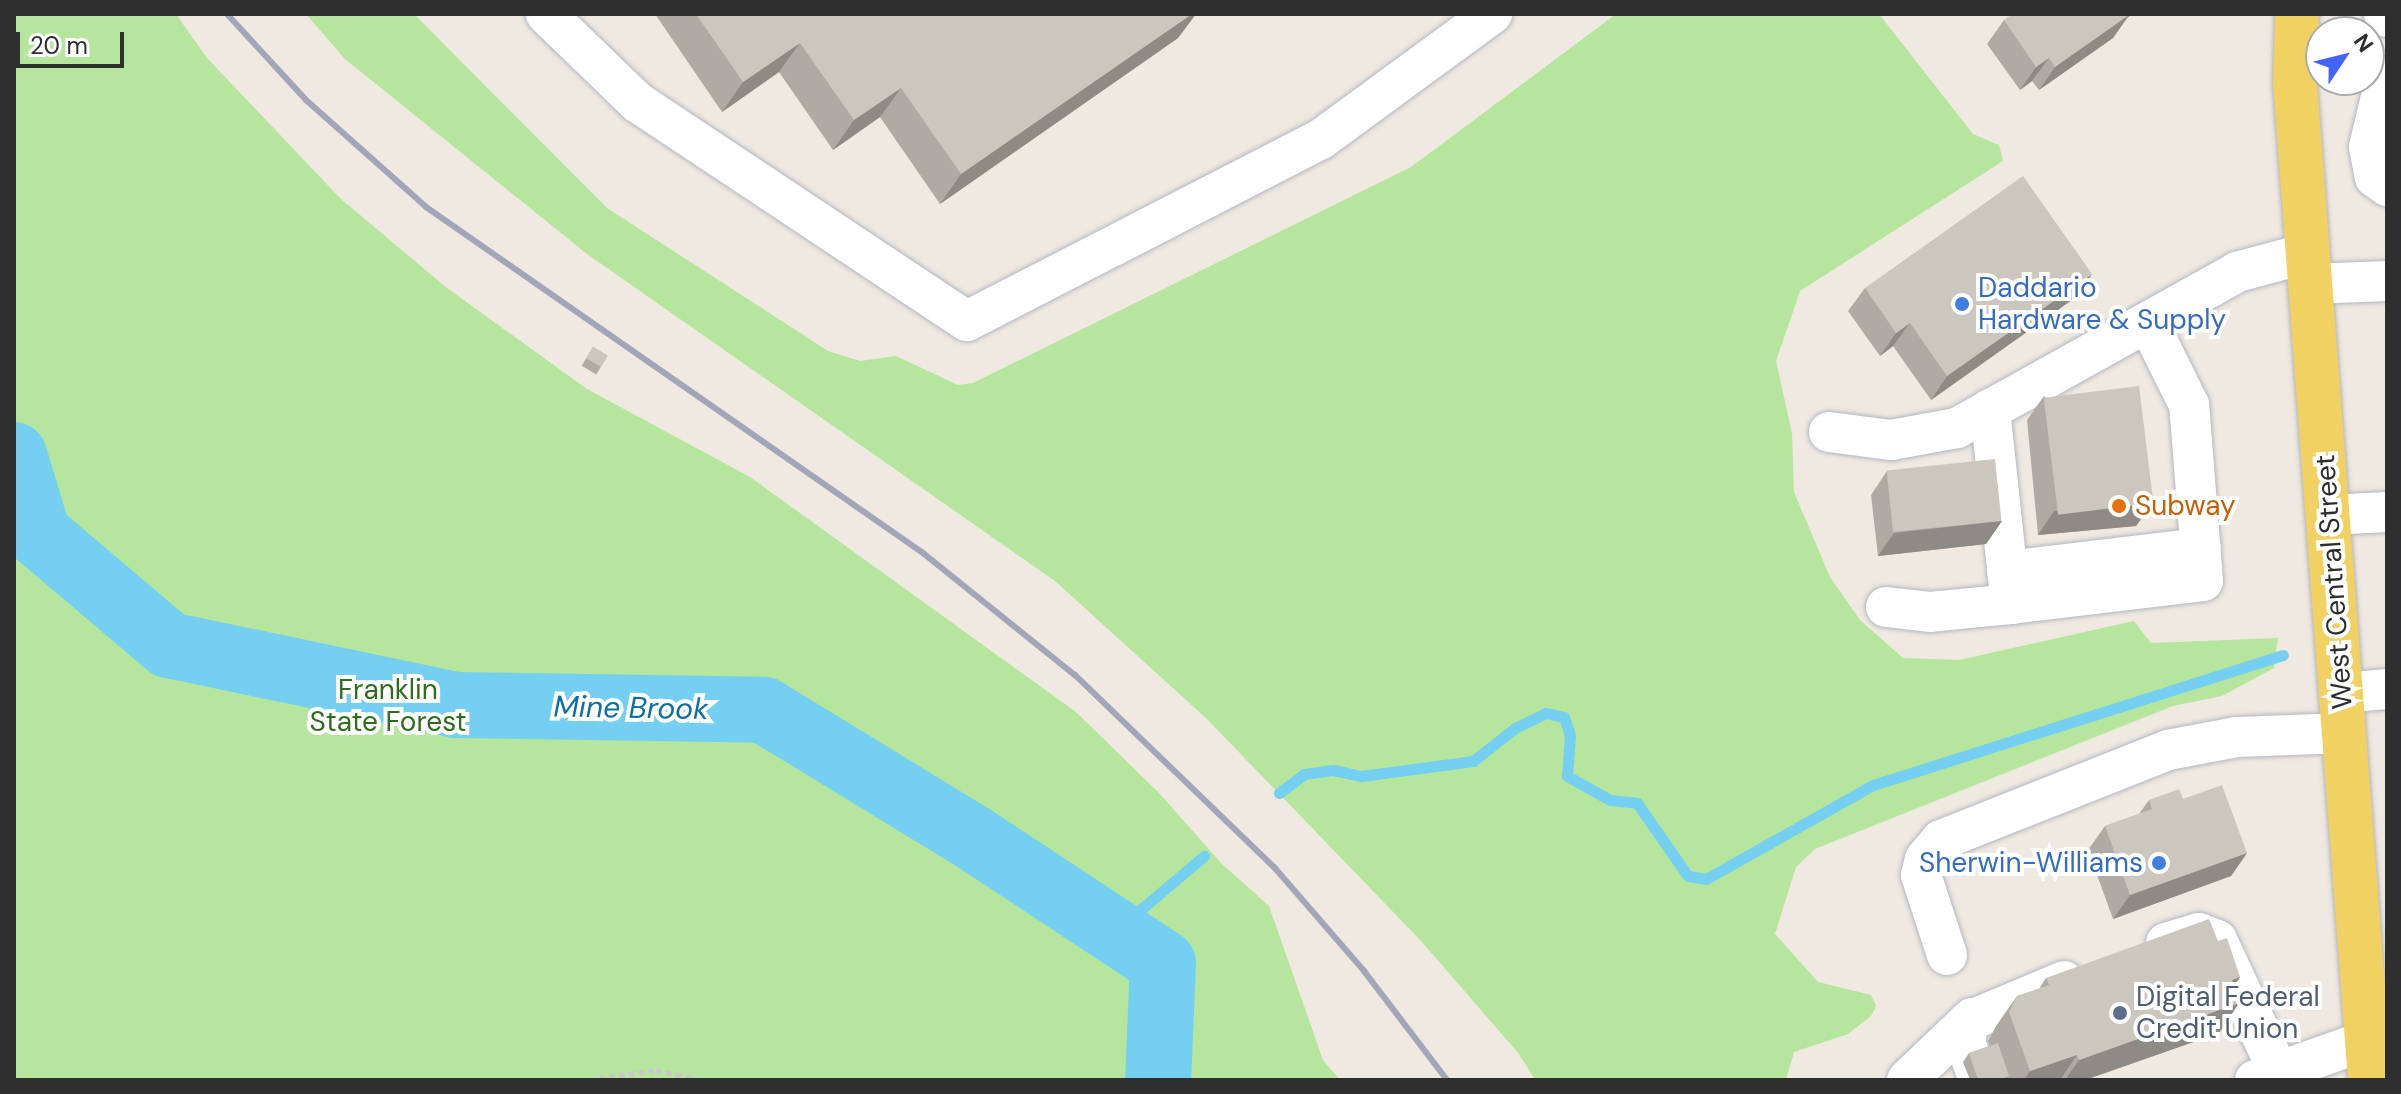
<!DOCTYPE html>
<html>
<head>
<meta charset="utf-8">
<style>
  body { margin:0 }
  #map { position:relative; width:2401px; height:1094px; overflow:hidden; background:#efe9e1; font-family:"DM Sans",sans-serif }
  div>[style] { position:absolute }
  .green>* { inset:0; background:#b6e59e }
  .stream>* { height:11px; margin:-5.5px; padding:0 5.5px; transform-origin:5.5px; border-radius:5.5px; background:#75cff0 }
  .river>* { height:66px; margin:-33px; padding:0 33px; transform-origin:33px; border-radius:33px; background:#75cff0 }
  .path>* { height:5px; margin-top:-2.5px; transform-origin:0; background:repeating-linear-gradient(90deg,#c9c9c9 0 6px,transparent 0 10px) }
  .roads { filter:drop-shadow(0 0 2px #b4b7c1) drop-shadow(0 0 2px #b4b7c1) }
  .minor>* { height:40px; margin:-20px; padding:0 20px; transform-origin:20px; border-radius:20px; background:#fff }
  .major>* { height:44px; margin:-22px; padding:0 22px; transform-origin:22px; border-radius:22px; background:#f2d163 }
  .rail>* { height:6px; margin:-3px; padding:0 3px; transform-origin:3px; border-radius:3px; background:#a3a6b8 }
  .wall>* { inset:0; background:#afaba4; transform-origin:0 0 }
  .shaded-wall>* { inset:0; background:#8e8b86 }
  .building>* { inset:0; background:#cbc7bf; transform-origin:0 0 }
  .dots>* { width:22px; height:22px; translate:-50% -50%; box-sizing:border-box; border:4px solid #fff; border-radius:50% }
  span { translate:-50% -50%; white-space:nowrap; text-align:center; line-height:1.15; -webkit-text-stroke:8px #fff; paint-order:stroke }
  .shop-label { font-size:28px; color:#366cbe }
  .left { translate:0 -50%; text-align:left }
  .right { translate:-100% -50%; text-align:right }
  .food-label { font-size:28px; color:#c56008 }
  .street-label { font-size:28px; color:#2e2e2e }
  .park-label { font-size:28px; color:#2c6e1b }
  .service-label { font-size:28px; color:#4e5e75 }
  .water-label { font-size:30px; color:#0d6fa3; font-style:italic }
  .frame { position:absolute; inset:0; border:16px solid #2e2e2e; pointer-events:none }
  .north { position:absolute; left:2305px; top:16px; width:80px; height:80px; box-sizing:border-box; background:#fff; border:2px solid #ababab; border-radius:50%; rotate:55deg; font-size:22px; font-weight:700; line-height:32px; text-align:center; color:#2e2e2e }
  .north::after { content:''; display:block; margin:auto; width:28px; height:36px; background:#4264fb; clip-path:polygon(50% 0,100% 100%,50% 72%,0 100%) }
  .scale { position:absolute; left:16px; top:32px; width:108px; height:36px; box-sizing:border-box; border:4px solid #2e2e2e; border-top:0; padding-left:10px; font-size:24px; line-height:28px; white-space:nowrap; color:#2e2e2e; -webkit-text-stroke:6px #fff; paint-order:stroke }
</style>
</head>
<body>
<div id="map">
  <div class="green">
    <div style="clip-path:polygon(14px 14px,176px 14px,207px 58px,341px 199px,447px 288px,587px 389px,750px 477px,1076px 712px,1160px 794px,1221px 863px,1269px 906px,1323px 1060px,1340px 1080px,14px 1080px)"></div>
    <div style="clip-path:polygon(306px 14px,414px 14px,607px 208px,828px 351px,860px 361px,896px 356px,958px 385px,973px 383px,1411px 167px,1616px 14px,1879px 14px,1973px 134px,1999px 145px,2003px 161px,1800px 291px,1776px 361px,1792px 433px,1794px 492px,1830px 577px,1860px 620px,1903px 658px,1959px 660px,2134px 621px,2151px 643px,2278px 638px,2274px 668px,2222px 696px,2173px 706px,1815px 849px,1796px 867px,1775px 934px,1818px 982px,1871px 995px,1876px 1006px,1871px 1016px,1848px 1034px,1794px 1052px,1786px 1080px,1535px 1080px,1519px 1054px,1422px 942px,1207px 719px,1055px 581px,587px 254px,345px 59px)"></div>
  </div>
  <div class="stream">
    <div style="left:1279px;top:793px;width:31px;rotate:-37deg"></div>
    <div style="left:1304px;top:774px;width:29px;rotate:-8deg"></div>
    <div style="left:1333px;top:770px;width:29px;rotate:12deg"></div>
    <div style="left:1361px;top:776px;width:113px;rotate:-7.6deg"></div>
    <div style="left:1473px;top:761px;width:53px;rotate:-38.2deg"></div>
    <div style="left:1515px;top:728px;width:34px;rotate:-26deg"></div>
    <div style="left:1546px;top:713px;width:18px;rotate:13deg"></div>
    <div style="left:1564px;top:717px;width:20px;rotate:72deg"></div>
    <div style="left:1570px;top:736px;width:40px;rotate:94.3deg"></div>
    <div style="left:1567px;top:776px;width:49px;rotate:29.2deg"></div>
    <div style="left:1610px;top:800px;width:27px;rotate:6deg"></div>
    <div style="left:1637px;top:803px;width:89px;rotate:55.1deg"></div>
    <div style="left:1688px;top:876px;width:18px;rotate:9deg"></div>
    <div style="left:1706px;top:879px;width:192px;rotate:-29.4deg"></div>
    <div style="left:1873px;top:785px;width:430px;rotate:-17.6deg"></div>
    <div style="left:1114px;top:932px;width:118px;rotate:-40.2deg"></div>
  </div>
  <div class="river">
    <div style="left:14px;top:455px;width:83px;rotate:73.1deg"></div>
    <div style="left:38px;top:534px;width:172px;rotate:40.3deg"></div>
    <div style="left:169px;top:645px;width:292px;rotate:11.8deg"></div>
    <div style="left:455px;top:705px;width:309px;rotate:0.9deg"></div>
    <div style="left:764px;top:710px;width:240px;rotate:31.4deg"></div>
    <div style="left:969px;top:835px;width:232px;rotate:33.4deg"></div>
    <div style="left:1163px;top:963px;width:117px;rotate:92.4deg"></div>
  </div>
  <div class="path">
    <div style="left:589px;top:1080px;width:68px;rotate:-8.5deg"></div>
    <div style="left:656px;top:1070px;width:44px;rotate:13.1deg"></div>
  </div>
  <div class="roads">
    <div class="minor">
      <div style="left:546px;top:14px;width:127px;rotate:44deg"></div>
      <div style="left:637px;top:102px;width:396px;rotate:33.6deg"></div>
      <div style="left:967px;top:321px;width:398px;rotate:-27.2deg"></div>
      <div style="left:1321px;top:139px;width:212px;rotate:-36.2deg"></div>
      <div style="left:2384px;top:14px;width:4px;rotate:45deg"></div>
      <div style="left:2387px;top:72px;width:77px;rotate:103.5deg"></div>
      <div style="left:2369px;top:147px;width:31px;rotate:79deg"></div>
      <div style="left:2375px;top:177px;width:15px;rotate:37deg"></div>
      <div style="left:2310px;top:284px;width:77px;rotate:-2.2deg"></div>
      <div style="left:1990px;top:409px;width:196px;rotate:83.9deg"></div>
      <div style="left:2011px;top:604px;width:193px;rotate:-6.8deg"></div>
      <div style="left:2203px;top:581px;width:177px;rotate:-94.5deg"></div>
      <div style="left:2189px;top:405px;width:90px;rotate:-116.3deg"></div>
      <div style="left:1829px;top:432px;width:63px;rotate:7.4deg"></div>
      <div style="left:1891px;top:440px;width:67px;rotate:-10.3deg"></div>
      <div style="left:1957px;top:428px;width:321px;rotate:-29.1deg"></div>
      <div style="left:2237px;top:272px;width:73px;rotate:-15deg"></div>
      <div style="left:2329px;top:515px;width:58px;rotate:-3deg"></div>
      <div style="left:2007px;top:571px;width:195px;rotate:-6.8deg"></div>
      <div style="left:1886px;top:607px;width:44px;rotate:6.5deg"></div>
      <div style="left:1930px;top:612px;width:81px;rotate:-5.6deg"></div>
      <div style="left:2343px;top:693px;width:44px;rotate:-5.2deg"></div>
      <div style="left:2166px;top:943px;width:34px;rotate:-17deg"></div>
      <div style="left:2199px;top:933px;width:19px;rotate:21deg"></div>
      <div style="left:2217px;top:940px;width:145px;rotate:65deg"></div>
      <div style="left:1947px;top:955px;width:84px;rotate:-108deg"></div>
      <div style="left:1921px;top:875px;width:16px;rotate:-76deg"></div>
      <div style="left:1925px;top:859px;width:25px;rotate:-50deg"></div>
      <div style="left:1941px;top:840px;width:244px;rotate:-21.6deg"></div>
      <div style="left:2168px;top:750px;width:70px;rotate:-10.7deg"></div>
      <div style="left:2237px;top:737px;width:108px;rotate:-2.1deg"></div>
      <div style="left:1907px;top:1080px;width:90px;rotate:-43.6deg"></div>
      <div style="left:1979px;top:1080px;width:40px;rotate:-110.2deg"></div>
      <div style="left:1965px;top:1042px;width:21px;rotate:-79deg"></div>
      <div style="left:1969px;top:1021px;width:103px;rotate:-22.8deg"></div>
      <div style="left:2255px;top:1080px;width:140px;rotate:-19.6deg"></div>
    </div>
    <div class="major">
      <div style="left:2297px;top:14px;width:69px;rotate:91.7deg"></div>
      <div style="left:2295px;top:83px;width:1000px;rotate:85.7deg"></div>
    </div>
  </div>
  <div class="rail">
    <div style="left:227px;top:14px;width:117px;rotate:47.4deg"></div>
    <div style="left:306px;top:100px;width:161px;rotate:41.7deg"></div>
    <div style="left:426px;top:207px;width:606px;rotate:34.84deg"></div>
    <div style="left:923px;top:553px;width:195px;rotate:38.8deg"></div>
    <div style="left:1075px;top:675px;width:277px;rotate:44deg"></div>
    <div style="left:1274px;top:867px;width:138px;rotate:49.1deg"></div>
    <div style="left:1364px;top:971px;width:137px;rotate:52.7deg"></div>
  </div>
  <div class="wall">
    <div style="clip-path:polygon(655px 14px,1196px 14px,1178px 38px,940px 204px,880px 117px,833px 150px,779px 72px,722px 112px)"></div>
    <div style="clip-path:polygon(2127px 18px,2113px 38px,2039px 90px,2032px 81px,2020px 90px,1987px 44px,2004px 20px)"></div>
    <div style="clip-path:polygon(1865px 288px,2076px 297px,1931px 400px,1893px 346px,1880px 356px,1848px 311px)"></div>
    <div style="left:593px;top:347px;width:17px;height:22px;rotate:31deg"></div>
    <div style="clip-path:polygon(2044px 396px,2153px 503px,2136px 526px,2038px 535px,2027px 420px)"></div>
    <div style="clip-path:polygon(1887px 471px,2002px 521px,1986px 544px,1878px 556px,1871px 495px)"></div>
    <div style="clip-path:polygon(2183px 799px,2247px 853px,2231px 876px,2113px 919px,2088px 850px,2105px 826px,2139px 814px,2149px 800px)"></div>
    <div style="clip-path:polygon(2218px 941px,2240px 977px,2234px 986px,2239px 1003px,2219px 1033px,2085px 1080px,1970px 1080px,1963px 1062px,1969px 1053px,1990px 1046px,1988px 1041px,1996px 1026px,2017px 996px,2039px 989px,2046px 978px)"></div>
  </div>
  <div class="shaded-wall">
    <div style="clip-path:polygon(1192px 14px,1196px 14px,1178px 38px,940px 204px,961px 174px)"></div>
    <div style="clip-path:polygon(2120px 14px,2133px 14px,2127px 18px,2113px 38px,2039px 90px,2055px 67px)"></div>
    <div style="clip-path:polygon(800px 43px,779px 72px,722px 112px,743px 82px)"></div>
    <div style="clip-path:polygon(2049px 58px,2032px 81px,2020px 90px,2036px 67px)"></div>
    <div style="clip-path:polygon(901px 88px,880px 117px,833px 150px,854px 120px)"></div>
    <div style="clip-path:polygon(2092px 274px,2076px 297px,1931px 400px,1947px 376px)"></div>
    <div style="clip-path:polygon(1910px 323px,1893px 346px,1880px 356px,1896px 333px)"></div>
    <div style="clip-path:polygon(2153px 503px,2136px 526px,2038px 535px,2054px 511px)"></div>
    <div style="clip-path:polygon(2002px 521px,1986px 544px,1878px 556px,1894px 533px)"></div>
    <div style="clip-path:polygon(2247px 853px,2231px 876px,2113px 919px,2130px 895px)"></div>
    <div style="clip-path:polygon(2240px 977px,2220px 1007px,2232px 980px)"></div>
    <div style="clip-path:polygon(2239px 1003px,2219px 1033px,2085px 1080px,2065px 1080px,2079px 1060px)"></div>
    <div style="clip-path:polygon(2077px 1055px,2060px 1080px,2024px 1080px,2030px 1071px)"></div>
  </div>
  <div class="building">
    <div style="clip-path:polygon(696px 14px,1192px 14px,961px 174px,901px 88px,854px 120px,800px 43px,743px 82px)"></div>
    <div style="clip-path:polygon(2012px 14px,2129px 14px,2129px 15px,2055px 67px,2049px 58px,2036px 67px,2004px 20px)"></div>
    <div style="clip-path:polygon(2023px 176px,2092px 274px,1947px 376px,1910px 323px,1896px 333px,1865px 288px)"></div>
    <div style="left:593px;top:347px;width:17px;height:13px;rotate:31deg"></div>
    <div style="left:2139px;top:386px;width:118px;height:96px;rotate:83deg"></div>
    <div style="left:1995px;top:459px;width:62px;height:109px;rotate:84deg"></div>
    <div style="clip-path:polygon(2222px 785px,2247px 853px,2130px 895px,2105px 826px,2152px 809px,2149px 800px,2179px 789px,2183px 799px)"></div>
    <div style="clip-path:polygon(2209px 919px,2218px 941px,2227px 938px,2240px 977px,2232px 980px,2239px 1003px,2079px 1060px,2077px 1055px,2030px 1071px,2009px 1012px,2017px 996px,2049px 985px,2046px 978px)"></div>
    <div style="clip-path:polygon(1998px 1043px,2009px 1076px,1999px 1080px,1978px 1080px,1969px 1053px)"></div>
  </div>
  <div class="dots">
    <div style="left:1962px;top:304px;background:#3f7fe0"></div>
    <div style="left:2119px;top:506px;background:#e8710a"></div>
    <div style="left:2159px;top:863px;background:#3f7fe0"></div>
    <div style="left:2120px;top:1013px;background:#5c6f8a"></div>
  </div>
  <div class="shop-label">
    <span class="left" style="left:1978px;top:304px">Daddario<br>Hardware &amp; Supply</span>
    <span class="right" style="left:2143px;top:863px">Sherwin-Williams</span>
  </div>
  <div class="food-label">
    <span class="left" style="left:2135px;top:506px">Subway</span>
  </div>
  <div class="street-label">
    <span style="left:2334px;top:582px;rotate:-94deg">West Central Street</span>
  </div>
  <div class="park-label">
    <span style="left:388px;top:706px">Franklin<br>State Forest</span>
  </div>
  <div class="service-label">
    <span class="left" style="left:2136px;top:1013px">Digital Federal<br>Credit Union</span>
  </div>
  <div class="water-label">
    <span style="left:631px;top:708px;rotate:1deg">Mine Brook</span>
  </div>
  <div class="frame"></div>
  <div class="north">N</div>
  <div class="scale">20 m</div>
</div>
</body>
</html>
